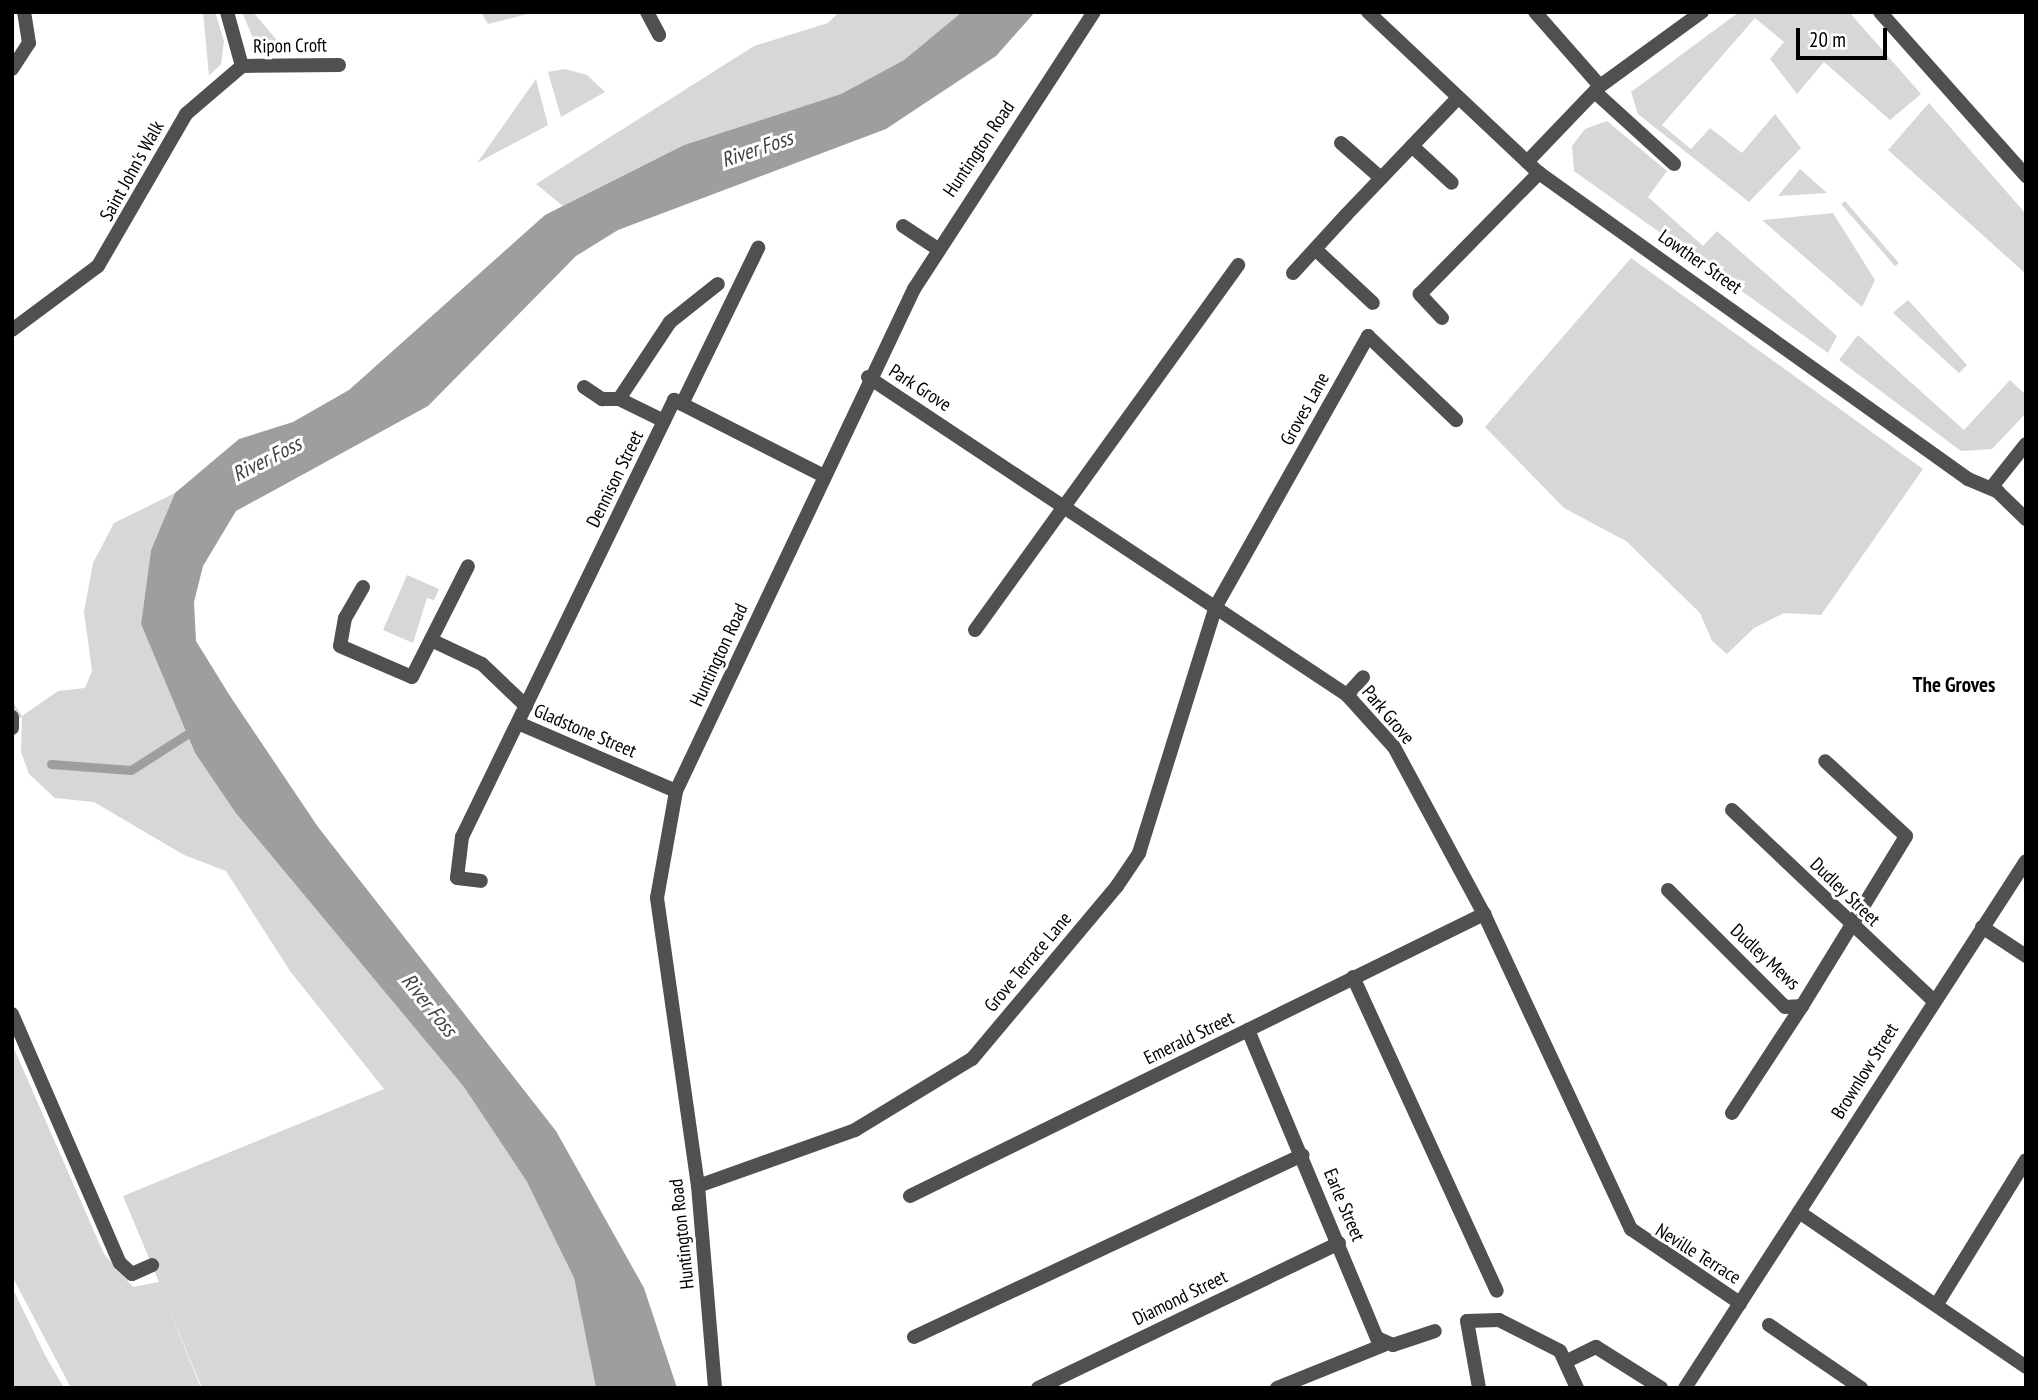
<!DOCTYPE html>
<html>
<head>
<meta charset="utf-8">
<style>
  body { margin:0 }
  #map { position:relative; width:2038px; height:1400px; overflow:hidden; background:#fff; font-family:"PT Sans Narrow",sans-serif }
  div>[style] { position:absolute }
  .green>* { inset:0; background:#d7d7d7; transform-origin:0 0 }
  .water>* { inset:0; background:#9e9e9e }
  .stream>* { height:9px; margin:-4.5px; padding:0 4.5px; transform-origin:4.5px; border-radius:4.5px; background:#9e9e9e }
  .service>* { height:14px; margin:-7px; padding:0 7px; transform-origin:7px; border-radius:7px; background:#505050 }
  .minor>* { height:14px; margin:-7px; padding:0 7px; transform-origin:7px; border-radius:7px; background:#505050 }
  .tertiary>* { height:14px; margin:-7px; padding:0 7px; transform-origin:7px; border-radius:7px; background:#505050 }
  span { translate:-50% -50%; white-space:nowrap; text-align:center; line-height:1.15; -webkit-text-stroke:6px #fff; paint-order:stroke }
  .street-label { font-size:19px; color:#000 }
  .water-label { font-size:21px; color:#3f3f3f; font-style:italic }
  .neighbourhood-label { font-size:21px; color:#000; font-weight:700 }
  .frame { position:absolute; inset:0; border:14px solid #000; pointer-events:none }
  .scale { position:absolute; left:1796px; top:28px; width:91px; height:32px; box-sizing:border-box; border:4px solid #000; border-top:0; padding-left:9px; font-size:21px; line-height:24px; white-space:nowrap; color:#000; -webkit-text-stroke:5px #fff; paint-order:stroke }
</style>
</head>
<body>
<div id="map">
  <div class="green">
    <div style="clip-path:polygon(203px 12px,215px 12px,224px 41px,221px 64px,209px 76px)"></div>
    <div style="clip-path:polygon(242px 12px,253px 12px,276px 39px,278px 52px,253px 38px)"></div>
    <div style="clip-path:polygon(481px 12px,535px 12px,488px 24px)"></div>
    <div style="clip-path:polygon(839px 12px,962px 12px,904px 60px,841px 94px,684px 145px,563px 206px,536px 184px,754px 46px,828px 23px)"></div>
    <div style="clip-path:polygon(1739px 12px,1849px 12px,1921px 94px,1890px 120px,1824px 62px,1797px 94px,1770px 59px,1784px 42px,1755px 18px,1662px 125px,1691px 149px,1710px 128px,1742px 153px,1775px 114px,1801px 148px,1749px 202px,1638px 114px,1631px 92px)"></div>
    <div style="clip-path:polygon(565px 69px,587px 75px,605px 92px,561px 117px,548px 72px)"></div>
    <div style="clip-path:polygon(536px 79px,548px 125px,477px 163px)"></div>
    <div style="clip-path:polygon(1929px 103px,2026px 214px,2026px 274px,1888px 150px)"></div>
    <div style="clip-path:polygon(1607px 121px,1667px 171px,1648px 197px,1703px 246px,1717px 231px,1837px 336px,1828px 353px,1574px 171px,1572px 146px,1585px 129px)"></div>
    <div style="clip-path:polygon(1800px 169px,1827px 193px,1778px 196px)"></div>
    <div style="left:1845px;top:201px;width:82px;height:5px;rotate:49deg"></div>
    <div style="clip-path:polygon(1833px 213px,1875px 280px,1862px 307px,1762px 220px)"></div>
    <div style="clip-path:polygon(1631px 258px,1923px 469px,1821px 615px,1784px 613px,1754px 628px,1727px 654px,1712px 641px,1700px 613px,1626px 541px,1564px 508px,1485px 427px)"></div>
    <div style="clip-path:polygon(1908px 300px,1967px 365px,1959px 373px,1893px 313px)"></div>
    <div style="clip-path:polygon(1858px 335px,1964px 430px,2010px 380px,2026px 395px,2026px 413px,1992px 449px,1961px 451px,1839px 360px)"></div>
    <div style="clip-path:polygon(175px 493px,151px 550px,141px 624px,195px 753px,235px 812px,464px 1087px,527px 1182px,574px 1278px,596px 1388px,202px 1388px,165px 1299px,201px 1388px,71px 1388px,12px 1276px,12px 1044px,104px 1254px,133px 1287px,159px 1282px,123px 1196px,384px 1089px,290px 971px,226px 871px,184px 855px,94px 802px,55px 798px,29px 774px,21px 752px,22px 717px,12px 722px,12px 701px,22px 716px,58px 691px,85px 688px,92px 671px,84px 612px,93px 563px,114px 523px)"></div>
    <div style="clip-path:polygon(407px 575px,439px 589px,434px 600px,427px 598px,413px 643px,383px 630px)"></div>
    <div style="clip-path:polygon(12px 1287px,45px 1355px,64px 1388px,12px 1388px)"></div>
  </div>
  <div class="water">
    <div style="clip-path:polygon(962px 12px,1035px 12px,996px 56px,886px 129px,618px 230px,576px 256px,428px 406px,236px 511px,203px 566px,194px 602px,196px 641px,230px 696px,318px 827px,556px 1131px,644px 1288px,677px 1388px,596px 1388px,574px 1278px,527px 1182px,464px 1087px,235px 812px,195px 753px,141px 624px,151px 550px,175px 493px,239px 439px,293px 422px,349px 390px,545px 215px,684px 145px,841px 94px,904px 60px)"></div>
  </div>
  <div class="stream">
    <div style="left:51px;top:764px;width:80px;rotate:4.3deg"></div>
    <div style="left:131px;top:770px;width:76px;rotate:-32.6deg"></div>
  </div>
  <div class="service">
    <div style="left:1535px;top:12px;width:98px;rotate:48.7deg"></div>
    <div style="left:1595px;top:92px;width:107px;rotate:42.3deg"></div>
    <div style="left:1412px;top:146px;width:54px;rotate:42.8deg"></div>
    <div style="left:903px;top:226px;width:42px;rotate:33.3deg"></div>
    <div style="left:1315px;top:249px;width:79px;rotate:43deg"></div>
    <div style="left:1293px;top:273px;width:79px;rotate:-47.6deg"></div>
    <div style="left:682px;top:404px;width:174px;rotate:-64deg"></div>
    <div style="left:975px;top:630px;width:450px;rotate:-54.2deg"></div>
    <div style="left:1347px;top:695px;width:24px;rotate:-48deg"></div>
    <div style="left:12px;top:717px;width:11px;rotate:90deg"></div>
    <div style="left:462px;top:837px;width:41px;rotate:97deg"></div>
    <div style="left:457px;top:878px;width:24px;rotate:7deg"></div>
    <div style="left:1668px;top:890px;width:165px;rotate:45deg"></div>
    <div style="left:1785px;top:1007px;width:17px;rotate:-3deg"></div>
    <div style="left:1802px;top:1006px;width:199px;rotate:-58.5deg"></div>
    <div style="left:1906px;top:836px;width:110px;rotate:-137.2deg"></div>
    <div style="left:1982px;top:927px;width:53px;rotate:33.4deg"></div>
    <div style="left:1353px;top:977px;width:345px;rotate:65.4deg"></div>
    <div style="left:12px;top:1014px;width:271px;rotate:66.6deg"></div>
    <div style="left:120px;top:1263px;width:16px;rotate:43deg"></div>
    <div style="left:132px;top:1274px;width:22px;rotate:-24deg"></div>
    <div style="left:1732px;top:1113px;width:128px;rotate:-56.8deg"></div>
    <div style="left:698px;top:1186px;width:167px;rotate:-19.6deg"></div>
    <div style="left:855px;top:1130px;width:137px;rotate:-31.3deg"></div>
    <div style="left:972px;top:1059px;width:226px;rotate:-50deg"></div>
    <div style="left:1117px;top:886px;width:40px;rotate:-56deg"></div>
    <div style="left:1139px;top:853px;width:259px;rotate:-72.7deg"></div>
    <div style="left:1216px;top:606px;width:310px;rotate:-60.6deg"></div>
    <div style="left:1368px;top:336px;width:122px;rotate:43.7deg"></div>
    <div style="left:1799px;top:1212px;width:275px;rotate:34.3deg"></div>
    <div style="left:1937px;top:1304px;width:169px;rotate:-58.3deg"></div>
    <div style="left:1467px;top:1321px;width:68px;rotate:79.8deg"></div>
    <div style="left:914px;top:1337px;width:429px;rotate:-25.1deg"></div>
    <div style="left:1569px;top:1360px;width:30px;rotate:-26deg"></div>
    <div style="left:1596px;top:1347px;width:77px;rotate:32.2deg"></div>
    <div style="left:1277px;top:1388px;width:115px;rotate:-21.9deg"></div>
    <div style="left:1685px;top:1388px;width:101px;rotate:-57.1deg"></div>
  </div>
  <div class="minor">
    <div style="left:647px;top:12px;width:26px;rotate:62deg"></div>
    <div style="left:1368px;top:12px;width:235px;rotate:43.3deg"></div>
    <div style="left:1539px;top:173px;width:527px;rotate:35.5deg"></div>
    <div style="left:1968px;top:479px;width:33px;rotate:23deg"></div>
    <div style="left:1998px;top:492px;width:39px;rotate:44deg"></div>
    <div style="left:1880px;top:12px;width:220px;rotate:48.3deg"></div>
    <div style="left:242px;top:66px;width:97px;rotate:-0.6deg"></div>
    <div style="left:12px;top:69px;width:31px;rotate:-57deg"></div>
    <div style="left:29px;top:43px;width:31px;rotate:-99deg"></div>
    <div style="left:1341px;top:143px;width:53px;rotate:41.2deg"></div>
    <div style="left:1527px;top:162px;width:105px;rotate:-46.2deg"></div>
    <div style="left:1600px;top:86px;width:126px;rotate:-36deg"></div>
    <div style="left:1346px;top:215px;width:162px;rotate:-46.3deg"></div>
    <div style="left:1442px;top:318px;width:33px;rotate:-133deg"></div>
    <div style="left:1420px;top:294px;width:170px;rotate:-45.5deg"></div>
    <div style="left:12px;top:330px;width:107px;rotate:-36.7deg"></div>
    <div style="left:98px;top:266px;width:176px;rotate:-59.9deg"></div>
    <div style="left:186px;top:114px;width:74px;rotate:-40.6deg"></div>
    <div style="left:242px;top:66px;width:56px;rotate:-105.5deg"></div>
    <div style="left:868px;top:377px;width:575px;rotate:33.58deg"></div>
    <div style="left:1347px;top:695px;width:70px;rotate:47.9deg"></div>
    <div style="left:1394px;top:747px;width:190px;rotate:61.7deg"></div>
    <div style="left:1484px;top:914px;width:348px;rotate:65deg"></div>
    <div style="left:1631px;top:1229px;width:132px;rotate:34.2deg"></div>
    <div style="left:1740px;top:1303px;width:526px;rotate:-57.09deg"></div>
    <div style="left:584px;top:387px;width:22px;rotate:34deg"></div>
    <div style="left:602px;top:399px;width:17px"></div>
    <div style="left:664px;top:421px;width:50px;rotate:-153.9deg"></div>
    <div style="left:619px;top:399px;width:92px;rotate:-56.5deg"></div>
    <div style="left:670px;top:322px;width:61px;rotate:-38.4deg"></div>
    <div style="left:1991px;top:488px;width:56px;rotate:-51.5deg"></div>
    <div style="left:363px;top:587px;width:36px;rotate:120deg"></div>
    <div style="left:345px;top:618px;width:28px;rotate:100deg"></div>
    <div style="left:340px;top:646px;width:78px;rotate:23.3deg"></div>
    <div style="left:412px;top:677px;width:124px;rotate:-63.2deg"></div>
    <div style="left:431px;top:640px;width:56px;rotate:25.2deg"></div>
    <div style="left:482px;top:664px;width:61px;rotate:43.7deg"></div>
    <div style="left:518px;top:723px;width:172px;rotate:23.3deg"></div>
    <div style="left:1732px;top:810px;width:277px;rotate:43.4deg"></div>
    <div style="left:462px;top:837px;width:486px;rotate:-64.1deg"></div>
    <div style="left:674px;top:400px;width:166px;rotate:26.9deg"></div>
    <div style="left:1248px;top:1030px;width:334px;rotate:67.3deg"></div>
    <div style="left:1377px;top:1338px;width:17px;rotate:24deg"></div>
    <div style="left:1393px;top:1345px;width:44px;rotate:-18.4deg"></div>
    <div style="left:910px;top:1196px;width:640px;rotate:-26.16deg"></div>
    <div style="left:1467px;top:1321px;width:32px;rotate:-2deg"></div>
    <div style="left:1499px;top:1320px;width:68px;rotate:26.9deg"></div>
    <div style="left:1560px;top:1351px;width:41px;rotate:65.3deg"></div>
    <div style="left:1769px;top:1325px;width:112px;rotate:34.4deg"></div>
    <div style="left:1038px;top:1388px;width:334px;rotate:-25.7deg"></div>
  </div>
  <div class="tertiary">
    <div style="left:715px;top:1388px;width:203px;rotate:-94.8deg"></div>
    <div style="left:698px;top:1186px;width:291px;rotate:-98.1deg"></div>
    <div style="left:657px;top:898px;width:109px;rotate:-79.9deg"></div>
    <div style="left:676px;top:791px;width:556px;rotate:-64.63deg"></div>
    <div style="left:914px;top:289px;width:330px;rotate:-57deg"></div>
  </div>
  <div class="street-label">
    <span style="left:290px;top:46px;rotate:-1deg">Ripon Croft</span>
    <span style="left:979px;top:149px;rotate:-56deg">Huntington Road</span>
    <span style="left:132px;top:171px;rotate:-61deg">Saint John's Walk</span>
    <span style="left:1700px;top:262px;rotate:35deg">Lowther Street</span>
    <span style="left:920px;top:388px;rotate:33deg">Park Grove</span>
    <span style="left:1305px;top:409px;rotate:-61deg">Groves Lane</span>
    <span style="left:615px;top:479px;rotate:-64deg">Dennison Street</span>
    <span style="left:719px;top:655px;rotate:-65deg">Huntington Road</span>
    <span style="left:1388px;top:715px;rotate:50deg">Park Grove</span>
    <span style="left:585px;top:731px;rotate:23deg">Gladstone Street</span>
    <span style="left:1845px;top:892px;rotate:44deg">Dudley Street</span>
    <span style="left:1765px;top:957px;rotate:43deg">Dudley Mews</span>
    <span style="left:1028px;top:962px;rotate:-50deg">Grove Terrace Lane</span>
    <span style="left:1189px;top:1038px;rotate:-26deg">Emerald Street</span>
    <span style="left:1865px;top:1071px;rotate:-58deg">Brownlow Street</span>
    <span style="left:1344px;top:1205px;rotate:67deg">Earle Street</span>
    <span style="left:682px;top:1234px;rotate:-96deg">Huntington Road</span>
    <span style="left:1698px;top:1254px;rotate:32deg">Neville Terrace</span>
    <span style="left:1180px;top:1298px;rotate:-26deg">Diamond Street</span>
  </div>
  <div class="water-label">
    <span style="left:757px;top:149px;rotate:-19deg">River Foss</span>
    <span style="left:267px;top:459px;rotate:-27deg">River Foss</span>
    <span style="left:429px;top:1005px;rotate:51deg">River Foss</span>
  </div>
  <div class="neighbourhood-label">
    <span style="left:1954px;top:685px">The Groves</span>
  </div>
  <div class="frame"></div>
  <div class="scale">20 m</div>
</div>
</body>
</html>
